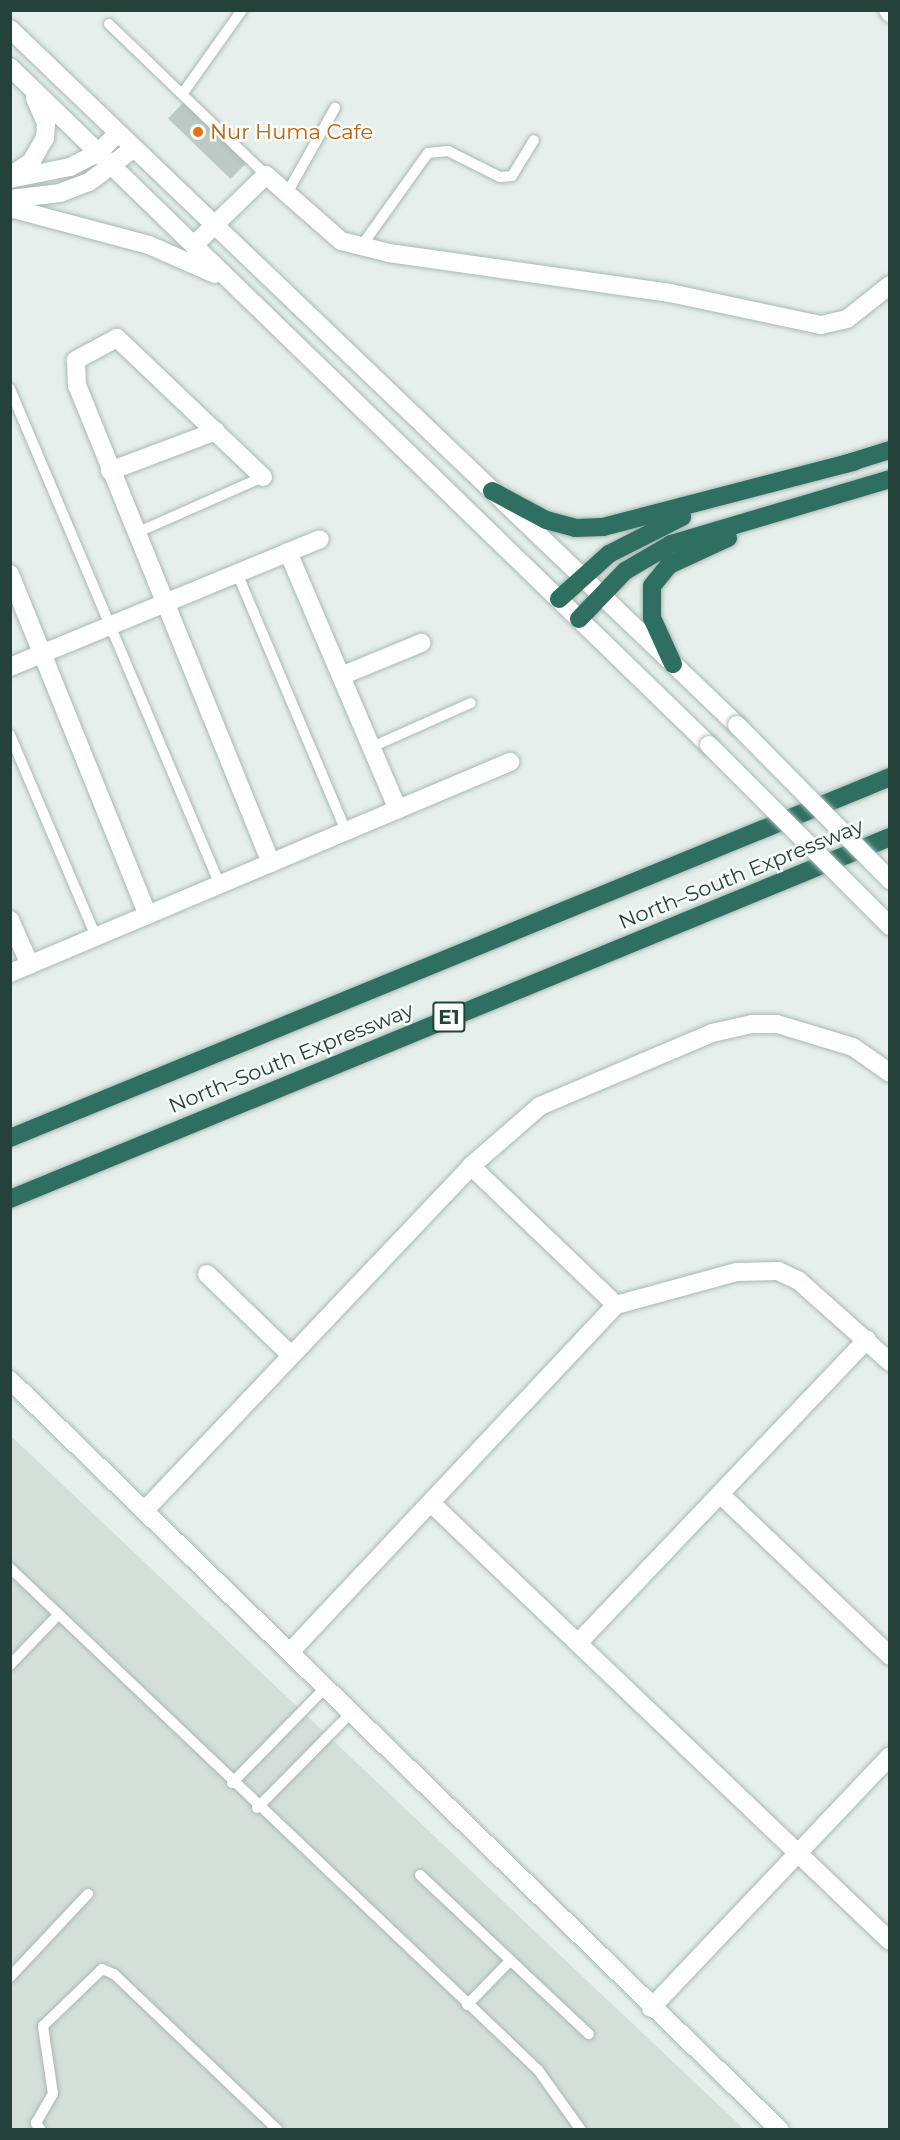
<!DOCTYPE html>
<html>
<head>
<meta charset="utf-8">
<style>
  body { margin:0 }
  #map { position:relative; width:900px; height:2140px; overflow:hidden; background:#e6efeb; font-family:Montserrat,sans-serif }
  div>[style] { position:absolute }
  .built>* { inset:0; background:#d4dfda }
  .building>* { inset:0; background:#bbcac4; transform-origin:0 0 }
  .roads { filter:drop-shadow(0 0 2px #a8b8b2) drop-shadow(0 0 2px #a8b8b2) }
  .lane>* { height:10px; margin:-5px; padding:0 5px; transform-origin:5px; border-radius:5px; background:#fff }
  .street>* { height:18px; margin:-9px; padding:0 9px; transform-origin:9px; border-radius:9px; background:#fff }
  .secondary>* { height:18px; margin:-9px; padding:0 9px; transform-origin:9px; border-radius:9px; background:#fff }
  .highway>* { height:18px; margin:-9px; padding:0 9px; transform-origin:9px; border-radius:9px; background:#2f6f62 }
  .bridges { filter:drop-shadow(0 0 2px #a4bbb3) drop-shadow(0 0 2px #a4bbb3) }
  .secondary-bridge>* { height:18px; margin:-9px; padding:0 9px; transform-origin:9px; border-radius:9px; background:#fff }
  .dots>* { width:16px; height:16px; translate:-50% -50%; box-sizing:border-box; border:3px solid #f7fbf9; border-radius:50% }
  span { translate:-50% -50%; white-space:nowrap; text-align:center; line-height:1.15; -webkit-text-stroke:5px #f7fbf9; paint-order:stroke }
  .shield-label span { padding:2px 4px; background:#f7fbf9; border:2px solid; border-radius:4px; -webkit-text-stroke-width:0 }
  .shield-label { font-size:20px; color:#24423a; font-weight:700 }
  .food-label { font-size:21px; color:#c56008 }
  .left { translate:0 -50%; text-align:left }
  .street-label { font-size:21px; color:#24423a }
  .frame { position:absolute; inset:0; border:12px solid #24423a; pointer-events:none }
</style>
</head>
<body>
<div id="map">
  <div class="built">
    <div style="clip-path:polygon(11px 1436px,744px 2129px,11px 2129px)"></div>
  </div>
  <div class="building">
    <div style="left:184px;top:102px;width:87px;height:23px;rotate:44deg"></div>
  </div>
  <div class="roads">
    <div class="lane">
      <div style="left:109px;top:24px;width:218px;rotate:43.9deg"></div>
      <div style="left:183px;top:93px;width:102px;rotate:-54.6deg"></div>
      <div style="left:286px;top:195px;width:100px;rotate:-60.6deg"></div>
      <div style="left:360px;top:248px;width:117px;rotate:-54.4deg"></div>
      <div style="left:428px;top:153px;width:20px;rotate:-6deg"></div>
      <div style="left:448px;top:151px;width:58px;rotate:26.6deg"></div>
      <div style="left:500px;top:177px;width:12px;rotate:-5deg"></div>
      <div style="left:512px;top:176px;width:42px;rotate:-58.6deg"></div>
      <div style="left:10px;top:389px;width:539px;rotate:67.05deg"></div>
      <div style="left:136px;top:533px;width:139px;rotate:-23.8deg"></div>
      <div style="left:237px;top:573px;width:280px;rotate:67.1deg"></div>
      <div style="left:10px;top:735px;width:220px;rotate:66.9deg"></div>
      <div style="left:372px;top:747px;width:108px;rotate:-24deg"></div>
      <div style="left:10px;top:1568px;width:729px;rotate:43.55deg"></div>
      <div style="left:538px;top:2070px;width:74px;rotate:54.4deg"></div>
      <div style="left:10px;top:1665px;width:69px;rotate:-46.2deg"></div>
      <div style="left:232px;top:1783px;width:134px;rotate:-45.6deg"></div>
      <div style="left:257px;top:1808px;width:135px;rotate:-45.3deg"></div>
      <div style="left:420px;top:1875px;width:232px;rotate:43.3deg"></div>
      <div style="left:10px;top:1977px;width:114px;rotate:-46.8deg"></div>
      <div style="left:467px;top:2005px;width:59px;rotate:-45.7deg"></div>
      <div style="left:41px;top:2130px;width:9px;rotate:-126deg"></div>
      <div style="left:36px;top:2123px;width:34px;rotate:-60deg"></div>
      <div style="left:53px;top:2094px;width:69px;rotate:-98.4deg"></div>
      <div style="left:43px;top:2026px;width:82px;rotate:-44deg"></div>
      <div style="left:102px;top:1969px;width:13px;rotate:23deg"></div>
      <div style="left:114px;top:1974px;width:226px;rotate:43.6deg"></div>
    </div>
    <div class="street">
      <div style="left:888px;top:10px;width:4px;rotate:56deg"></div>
      <div style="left:194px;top:245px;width:100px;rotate:-44.2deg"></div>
      <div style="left:266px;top:175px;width:100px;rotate:41.3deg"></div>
      <div style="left:341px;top:241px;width:49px;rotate:14deg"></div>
      <div style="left:389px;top:253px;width:284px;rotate:8.1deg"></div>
      <div style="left:670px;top:293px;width:154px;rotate:12deg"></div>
      <div style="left:821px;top:325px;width:27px;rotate:-13deg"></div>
      <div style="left:847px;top:319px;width:55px;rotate:-38.3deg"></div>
      <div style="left:110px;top:471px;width:113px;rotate:-20.7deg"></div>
      <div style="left:263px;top:477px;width:202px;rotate:-136.4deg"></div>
      <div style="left:117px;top:338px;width:47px;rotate:151.8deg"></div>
      <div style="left:76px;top:360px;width:25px;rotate:88deg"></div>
      <div style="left:77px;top:385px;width:516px;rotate:67.91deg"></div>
      <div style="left:288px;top:552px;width:280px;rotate:66.9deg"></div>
      <div style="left:10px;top:574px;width:368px;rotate:68deg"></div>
      <div style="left:10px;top:667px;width:335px;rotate:-22.4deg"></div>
      <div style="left:341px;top:676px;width:87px;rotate:-22.4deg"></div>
      <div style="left:10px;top:920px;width:49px;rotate:66deg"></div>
      <div style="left:10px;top:973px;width:543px;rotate:-22.88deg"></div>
      <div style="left:471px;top:1166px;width:201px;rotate:43.8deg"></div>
      <div style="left:207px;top:1274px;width:117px;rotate:44deg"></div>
      <div style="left:10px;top:1380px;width:1075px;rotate:44.25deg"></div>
      <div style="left:720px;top:1494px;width:235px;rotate:43.6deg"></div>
      <div style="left:431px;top:1503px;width:634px;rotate:43.66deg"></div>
      <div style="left:145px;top:1510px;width:474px;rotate:-46.5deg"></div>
      <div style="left:471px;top:1166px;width:91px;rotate:-41deg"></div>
      <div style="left:540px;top:1106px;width:187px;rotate:-23deg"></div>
      <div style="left:712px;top:1033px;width:41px;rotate:-12.7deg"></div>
      <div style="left:752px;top:1024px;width:25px"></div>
      <div style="left:777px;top:1024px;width:79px;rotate:16.8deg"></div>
      <div style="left:853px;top:1047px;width:45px;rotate:35.1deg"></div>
      <div style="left:578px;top:1643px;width:419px;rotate:-46.4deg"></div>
      <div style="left:290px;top:1652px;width:476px;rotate:-46.8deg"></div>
      <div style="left:616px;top:1305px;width:125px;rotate:-15.3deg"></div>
      <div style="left:737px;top:1272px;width:41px;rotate:-1.4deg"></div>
      <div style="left:778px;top:1271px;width:23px;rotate:25deg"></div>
      <div style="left:799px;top:1281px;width:122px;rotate:41.7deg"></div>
      <div style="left:651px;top:2008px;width:347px;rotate:-46.5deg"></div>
    </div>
    <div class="secondary">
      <div style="left:10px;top:29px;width:1006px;rotate:43.75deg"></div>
      <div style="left:10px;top:67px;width:974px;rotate:44.13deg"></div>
      <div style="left:10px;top:176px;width:25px;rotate:-34deg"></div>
      <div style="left:31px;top:162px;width:28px;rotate:-60deg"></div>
      <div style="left:45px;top:138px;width:15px;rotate:-86deg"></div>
      <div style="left:46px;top:123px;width:27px;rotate:-114deg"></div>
      <div style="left:10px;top:179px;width:61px;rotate:-11.3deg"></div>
      <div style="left:70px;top:167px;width:31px;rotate:-27deg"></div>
      <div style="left:98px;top:153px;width:28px;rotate:-45deg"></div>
      <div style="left:10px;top:199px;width:50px;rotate:-6.8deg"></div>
      <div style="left:60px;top:193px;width:31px;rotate:-21deg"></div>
      <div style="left:89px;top:182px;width:56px;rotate:-37.1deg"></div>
      <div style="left:10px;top:208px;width:144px;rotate:14.9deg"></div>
      <div style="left:149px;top:245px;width:72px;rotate:23.7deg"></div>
    </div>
    <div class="highway">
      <div style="left:845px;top:464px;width:47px;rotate:-17.3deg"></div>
      <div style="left:492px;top:491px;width:61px;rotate:28.2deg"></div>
      <div style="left:546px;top:520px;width:30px;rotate:15deg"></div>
      <div style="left:575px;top:528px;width:28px;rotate:-2deg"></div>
      <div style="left:603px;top:527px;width:261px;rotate:-14.6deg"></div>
      <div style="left:559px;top:599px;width:67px;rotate:-42deg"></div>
      <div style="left:609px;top:554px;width:82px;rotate:-26.9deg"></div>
      <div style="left:579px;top:619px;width:66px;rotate:-46.2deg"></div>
      <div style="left:625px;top:571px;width:53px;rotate:-30.4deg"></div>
      <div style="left:671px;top:544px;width:228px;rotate:-16.5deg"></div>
      <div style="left:673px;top:664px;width:51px;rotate:-114.5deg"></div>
      <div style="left:652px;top:618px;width:32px;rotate:-90deg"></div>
      <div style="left:652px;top:586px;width:27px;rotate:-51deg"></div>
      <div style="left:669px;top:565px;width:65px;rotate:-24.6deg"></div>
      <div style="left:10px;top:1138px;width:951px;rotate:-22.3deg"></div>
      <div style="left:10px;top:1199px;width:952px;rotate:-22.36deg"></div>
    </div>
  </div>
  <div class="bridges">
    <div class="secondary-bridge">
      <div style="left:737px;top:725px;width:218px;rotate:45.4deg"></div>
      <div style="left:709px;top:745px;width:256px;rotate:45deg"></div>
    </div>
  </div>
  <div class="dots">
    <div style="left:198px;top:132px;background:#e8710a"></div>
  </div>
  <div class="shield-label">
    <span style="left:449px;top:1017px">E1</span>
  </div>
  <div class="food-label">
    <span class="left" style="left:210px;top:132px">Nur Huma Cafe</span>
  </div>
  <div class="street-label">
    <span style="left:741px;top:874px;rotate:-22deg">North–South Expressway</span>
    <span style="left:291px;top:1058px;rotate:-22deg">North–South Expressway</span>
  </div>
  <div class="frame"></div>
</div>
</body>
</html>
